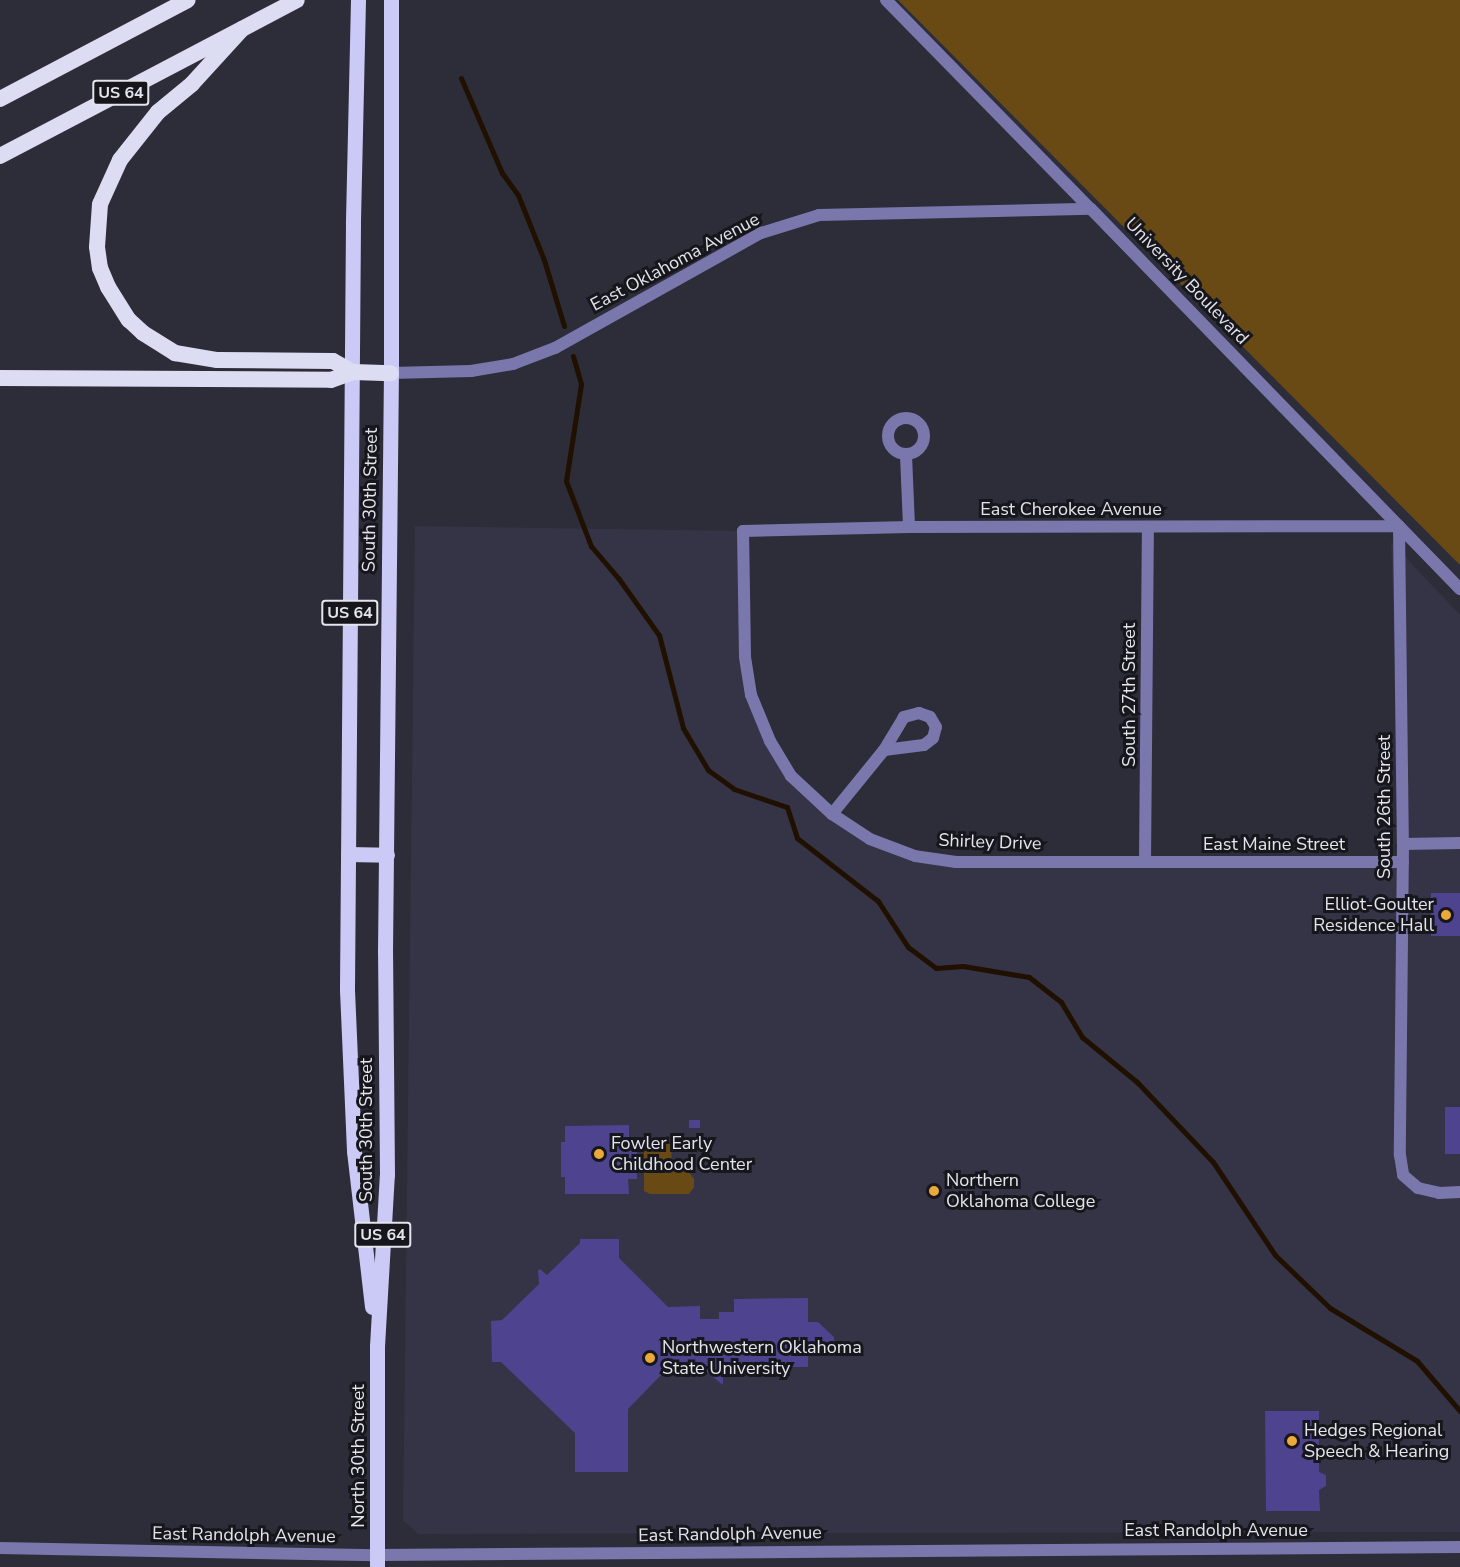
<!DOCTYPE html>
<html>
<head>
<meta charset="utf-8">
<style>
	body { margin:0 }
	#map { position:relative; width:1460px; height:1567px; overflow:hidden; background:#2d2d39; font-family:"Nunito Sans",sans-serif }
	div>[style] { position:absolute }
	[style*='--x'] { left:calc(var(--x)*1px); top:calc(var(--y)*1px); width:calc(var(--w)*1px); rotate:calc(var(--a)*1deg) }
	.built>* { inset:0; background:#343446 }
	.green>* { inset:0; background:#694a15 }
	.stream>* { height:5px; margin:-2.5px; padding:0 2.5px; transform-origin:2.5px; border-radius:2.5px; background:#201000 }
	.building>* { inset:0; background:#4d438f; transform-origin:0 0 }
	.minor>* { height:12px; margin:-6px; padding:0 6px; transform-origin:6px; border-radius:6px; background:#7a77ad }
	.minor>.ring { margin:-6px; padding:0; box-sizing:content-box; background:none; border:12px solid #7a77ad; border-radius:50% }
	.tertiary>* { height:12px; margin:-6px; padding:0 6px; transform-origin:6px; border-radius:6px; background:#7a77ad }
	.primary>* { height:15px; margin:-7.5px; padding:0 7.5px; transform-origin:7.5px; border-radius:7.5px; background:#cbc9f6 }
	.trunk>* { height:16px; margin:-8px; padding:0 8px; transform-origin:8px; border-radius:8px; background:#dcdcf2 }
	.dots>* { width:16px; height:16px; translate:-50% -50%; box-sizing:border-box; border:3px solid #16161c; border-radius:50% }
	span { translate:-50% -50%; white-space:nowrap; text-align:center; line-height:1.15; -webkit-text-stroke:6px #16161c; paint-order:stroke }
	.shield-label span { padding:2px 4px; background:#16161c; border:2px solid; border-radius:4px; -webkit-text-stroke-width:0 }
	.shield-label { font-size:16px; color:#e4e4ec; font-weight:700 }
	.street-label { font-size:18px; color:#e4e4ec }
	.poi-label { font-size:18px; color:#e4e4ec }
	.right { translate:-100% -50%; text-align:right }
	.left { translate:0 -50%; text-align:left }
</style>
</head>
<body>
<div id="map">
	<div class="built">
		<i style="clip-path:polygon(415px 526px,743px 531px,751px 695px,791px 776px,832px 814px,915px 856px,1402px 862px,1391px 542px,1460px 615px,1460px 1532px,418px 1534px,403px 1520px)"></i>
	</div>
	<div class="green">
		<i style="clip-path:polygon(898px 0,1460px 0,1460px 565px)"></i>
		<i style="clip-path:polygon(644px 1139px,672px 1139px,671px 1170px,689px 1172px,694px 1179px,694px 1187px,689px 1194px,650px 1194px,644px 1191px)"></i>
	</div>
	<div class="stream">
		<i style="--x:461;--y:78;--w:103;--a:66.7"></i>
		<i style="--x:502;--y:173;--w:27;--a:54"></i>
		<i style="--x:518;--y:195;--w:70;--a:68.2"></i>
		<i style="--x:544;--y:260;--w:69;--a:73.1"></i>
		<i style="--x:573;--y:356;--w:29;--a:74"></i>
		<i style="--x:581;--y:384;--w:98;--a:98.8"></i>
		<i style="--x:566;--y:481;--w:70;--a:69"></i>
		<i style="--x:591;--y:546;--w:43;--a:49.7"></i>
		<i style="--x:619;--y:579;--w:69;--a:54.5"></i>
		<i style="--x:659;--y:635;--w:96;--a:75.5"></i>
		<i style="--x:683;--y:728;--w:49;--a:59.2"></i>
		<i style="--x:708;--y:770;--w:32;--a:36"></i>
		<i style="--x:734;--y:789;--w:56;--a:18.8"></i>
		<i style="--x:787;--y:807;--w:33;--a:72"></i>
		<i style="--x:797;--y:838;--w:103;--a:37.9"></i>
		<i style="--x:878;--y:901;--w:55;--a:56.9"></i>
		<i style="--x:908;--y:947;--w:35;--a:37"></i>
		<i style="--x:936;--y:968;--w:27;--a:-4"></i>
		<i style="--x:963;--y:966;--w:67;--a:9.5"></i>
		<i style="--x:1029;--y:977;--w:41;--a:38"></i>
		<i style="--x:1061;--y:1002;--w:41;--a:59"></i>
		<i style="--x:1082;--y:1037;--w:71;--a:39.3"></i>
		<i style="--x:1137;--y:1082;--w:110;--a:46.5"></i>
		<i style="--x:1213;--y:1162;--w:112;--a:56.3"></i>
		<i style="--x:1275;--y:1255;--w:76;--a:43.9"></i>
		<i style="--x:1330;--y:1308;--w:102;--a:31.3"></i>
		<i style="--x:1417;--y:1361;--w:66;--a:49.3"></i>
	</div>
	<div class="building">
		<i style="left:1431px;top:893px;width:29px;height:43px"></i>
		<i style="left:1460px;top:1107px;width:47px;height:15px;rotate:90deg"></i>
		<i style="left:689px;top:1120px;width:11px;height:8px"></i>
		<i style="clip-path:polygon(629px 1125px,629px 1143px,637px 1143px,637px 1179px,628px 1179px,629px 1194px,565px 1194px,565px 1177px,561px 1177px,561px 1142px,565px 1142px,565px 1126px)"></i>
		<i style="clip-path:polygon(580px 1239px,619px 1239px,619px 1258px,668px 1307px,700px 1306px,700px 1319px,719px 1319px,719px 1312px,734px 1312px,734px 1299px,808px 1298px,808px 1322px,818px 1322px,834px 1337px,834px 1342px,818px 1342px,818px 1354px,808px 1354px,808px 1367px,723px 1367px,723px 1385px,707px 1372px,664px 1372px,628px 1409px,628px 1472px,575px 1472px,575px 1433px,501px 1362px,492px 1362px,491px 1321px,502px 1320px,539px 1284px,538px 1271px,540px 1269px,547px 1275px,580px 1243px)"></i>
		<i style="clip-path:polygon(1265px 1411px,1319px 1411px,1319px 1472px,1326px 1475px,1326px 1486px,1319px 1490px,1320px 1511px,1266px 1511px)"></i>
	</div>
	<div class="minor">
		<i style="--x:886;--y:0;--w:293;--a:45.6"></i>
		<i class="ring" style="left:888px;top:418px;width:24px;height:24px"></i>
		<i style="--x:906;--y:455;--w:72;--a:87.6"></i>
		<i style="--x:832;--y:814;--w:82;--a:-50.9"></i>
		<i style="--x:884;--y:750;--w:40;--a:-7.1"></i>
		<i style="--x:924;--y:745;--w:11;--a:-38"></i>
		<i style="--x:933;--y:738;--w:11;--a:-75"></i>
		<i style="--x:936;--y:727;--w:12;--a:-121"></i>
		<i style="--x:930;--y:717;--w:12;--a:-160"></i>
		<i style="--x:919;--y:713;--w:16;--a:165"></i>
		<i style="--x:904;--y:717;--w:39;--a:121"></i>
		<i style="--x:1403;--y:844;--w:57;--a:-1"></i>
		<i style="--x:1145;--y:862;--w:334;--a:-89.5"></i>
		<i style="--x:1403;--y:862;--w:447;--a:180"></i>
		<i style="--x:956;--y:862;--w:41;--a:-171.7"></i>
		<i style="--x:915;--y:856;--w:48;--a:-159.3"></i>
		<i style="--x:870;--y:839;--w:45;--a:-146.7"></i>
		<i style="--x:832;--y:814;--w:56;--a:-137.2"></i>
		<i style="--x:791;--y:776;--w:41;--a:-121"></i>
		<i style="--x:770;--y:741;--w:50;--a:-112.4"></i>
		<i style="--x:751;--y:695;--w:39;--a:-99"></i>
		<i style="--x:745;--y:656;--w:125;--a:-90.9"></i>
		<i style="--x:743;--y:531;--w:166;--a:-1.4"></i>
		<i style="--x:909;--y:527;--w:490;--a:-0.1"></i>
		<i style="--x:1399;--y:526;--w:318;--a:89.3"></i>
		<i style="--x:1403;--y:844;--w:311;--a:90.6"></i>
		<i style="--x:1400;--y:1155;--w:20;--a:81"></i>
		<i style="--x:1403;--y:1175;--w:20;--a:41"></i>
		<i style="--x:1418;--y:1188;--w:22;--a:13"></i>
		<i style="--x:1439;--y:1193;--w:21;--a:-3"></i>
		<i style="--x:0;--y:1548;--w:377;--a:1.1"></i>
		<i style="--x:377;--y:1555;--w:1083;--a:-0.42"></i>
	</div>
	<div class="tertiary">
		<i style="--x:391;--y:373;--w:80;--a:-1.4"></i>
		<i style="--x:471;--y:371;--w:43;--a:-9.5"></i>
		<i style="--x:513;--y:364;--w:45;--a:-20.9"></i>
		<i style="--x:555;--y:348;--w:236;--a:-29.2"></i>
		<i style="--x:761;--y:233;--w:61;--a:-17.2"></i>
		<i style="--x:819;--y:215;--w:272;--a:-1.3"></i>
		<i style="--x:1091;--y:209;--w:530;--a:45.84"></i>
	</div>
	<div class="primary">
		<i style="--x:358;--y:0;--w:224;--a:91.3"></i>
		<i style="--x:353;--y:224;--w:766;--a:90.45"></i>
		<i style="--x:347;--y:990;--w:161;--a:87.5"></i>
		<i style="--x:354;--y:1151;--w:157;--a:83.4"></i>
		<i style="--x:348;--y:854;--w:39;--a:1"></i>
		<i style="--x:377;--y:1567;--w:221;--a:-90"></i>
		<i style="--x:377;--y:1346;--w:171;--a:-86.7"></i>
		<i style="--x:387;--y:1175;--w:223;--a:-90.5"></i>
		<i style="--x:385;--y:952;--w:579;--a:-89.41"></i>
		<i style="--x:391;--y:373;--w:373;--a:-90"></i>
	</div>
	<div class="trunk">
		<i style="--x:242;--y:29;--w:74;--a:132.3"></i>
		<i style="--x:192;--y:84;--w:44;--a:140.5"></i>
		<i style="--x:158;--y:112;--w:61;--a:128.4"></i>
		<i style="--x:120;--y:160;--w:48;--a:114.4"></i>
		<i style="--x:100;--y:204;--w:43;--a:94"></i>
		<i style="--x:97;--y:247;--w:21;--a:82"></i>
		<i style="--x:100;--y:268;--w:21;--a:67"></i>
		<i style="--x:108;--y:287;--w:39;--a:58"></i>
		<i style="--x:129;--y:320;--w:19;--a:43"></i>
		<i style="--x:143;--y:333;--w:38;--a:32"></i>
		<i style="--x:175;--y:353;--w:43;--a:9.5"></i>
		<i style="--x:217;--y:360;--w:116;--a:0.5"></i>
		<i style="--x:333;--y:361;--w:23;--a:29"></i>
		<i style="--x:0;--y:99;--w:212;--a:-27.8"></i>
		<i style="--x:0;--y:156;--w:335;--a:-27.7"></i>
		<i style="--x:0;--y:378;--w:331;--a:0.3"></i>
		<i style="--x:331;--y:380;--w:23;--a:-20"></i>
		<i style="--x:353;--y:372;--w:38;--a:2"></i>
	</div>
	<div class="dots">
		<i style="left:1446px;top:915px;background:#eba939"></i>
		<i style="left:599px;top:1154px;background:#eba939"></i>
		<i style="left:934px;top:1191px;background:#eba939"></i>
		<i style="left:650px;top:1358px;background:#eba939"></i>
		<i style="left:1292px;top:1441px;background:#eba939"></i>
	</div>
	<div class="shield-label">
		<span style="left:121px;top:93px">US 64</span>
		<span style="left:350px;top:613px">US 64</span>
		<span style="left:383px;top:1235px">US 64</span>
	</div>
	<div class="street-label">
		<span style="left:675px;top:262px;rotate:-28deg">East Oklahoma Avenue</span>
		<span style="left:1187px;top:281px;rotate:46deg">University Boulevard</span>
		<span style="left:370px;top:500px;rotate:-89deg">South 30th Street</span>
		<span style="left:1071px;top:509px">East Cherokee Avenue</span>
		<span style="left:1129px;top:695px;rotate:-90deg">South 27th Street</span>
		<span style="left:1384px;top:807px;rotate:-90deg">South 26th Street</span>
		<span style="left:990px;top:842px;rotate:2deg">Shirley Drive</span>
		<span style="left:1274px;top:844px">East Maine Street</span>
		<span style="left:366px;top:1130px;rotate:-90deg">South 30th Street</span>
		<span style="left:358px;top:1456px;rotate:-90deg">North 30th Street</span>
		<span style="left:1216px;top:1530px">East Randolph Avenue</span>
		<span style="left:730px;top:1534px;rotate:-1deg">East Randolph Avenue</span>
		<span style="left:244px;top:1535px;rotate:1deg">East Randolph Avenue</span>
	</div>
	<div class="poi-label">
		<span class="right" style="left:1434px;top:915px">Elliot-Goulter<br>Residence Hall</span>
		<span class="left" style="left:611px;top:1154px">Fowler Early<br>Childhood Center</span>
		<span class="left" style="left:946px;top:1191px">Northern<br>Oklahoma College</span>
		<span class="left" style="left:662px;top:1358px">Northwestern Oklahoma<br>State University</span>
		<span class="left" style="left:1304px;top:1441px">Hedges Regional<br>Speech &amp; Hearing</span>
	</div>
</div>
</body>
</html>
